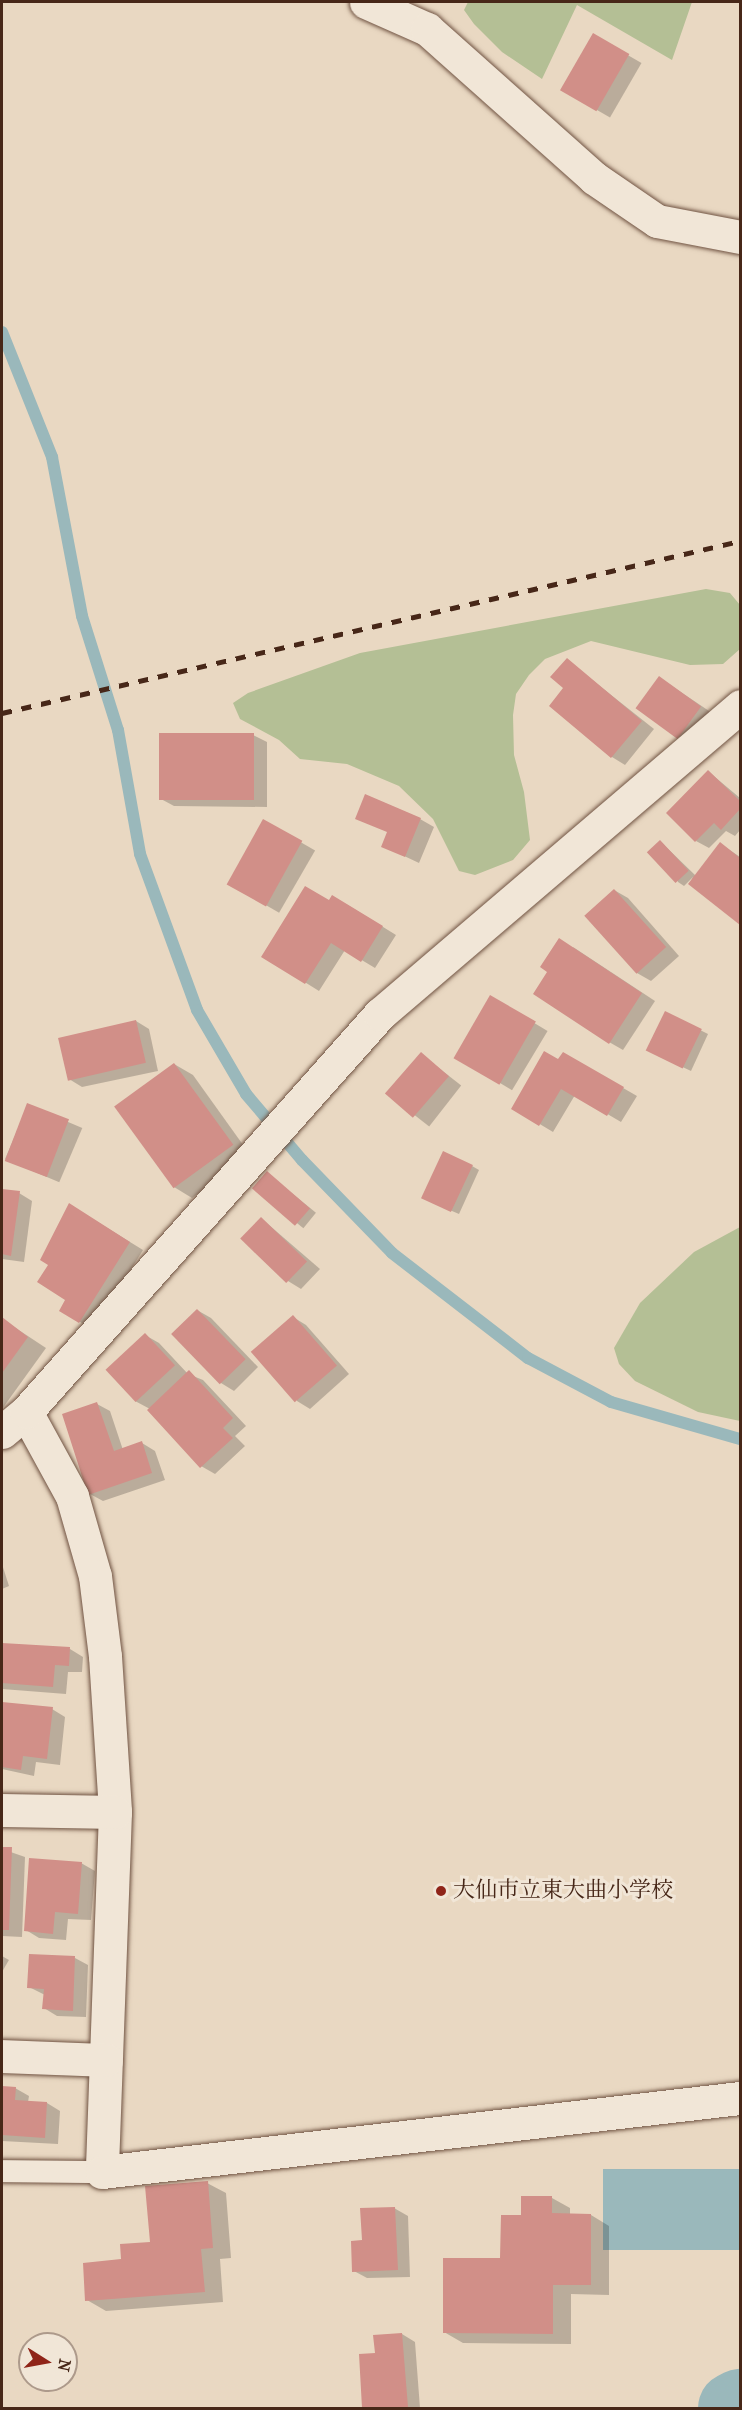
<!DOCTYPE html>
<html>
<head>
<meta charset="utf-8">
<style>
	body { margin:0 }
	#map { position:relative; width:742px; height:2410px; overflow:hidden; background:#e9d8c2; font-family:"IM FELL French Canon","Noto Serif JP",serif }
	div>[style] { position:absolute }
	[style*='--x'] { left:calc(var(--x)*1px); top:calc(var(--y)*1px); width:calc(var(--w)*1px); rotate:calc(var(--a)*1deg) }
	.green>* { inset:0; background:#b4bf95 }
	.water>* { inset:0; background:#9ab8bb; transform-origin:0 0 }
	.shadow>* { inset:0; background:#0003; transform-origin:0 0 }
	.stream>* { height:12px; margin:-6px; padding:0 6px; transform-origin:6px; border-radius:6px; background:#9ab8bb }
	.river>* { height:72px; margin:-36px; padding:0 36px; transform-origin:36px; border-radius:36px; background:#9ab8bb }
	.building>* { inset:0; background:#d18f88; transform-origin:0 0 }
	.roads { filter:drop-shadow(0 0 2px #705342) drop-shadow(0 0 2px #705342) }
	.service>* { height:22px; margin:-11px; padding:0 11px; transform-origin:11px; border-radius:11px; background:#f1e6d7 }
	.minor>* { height:33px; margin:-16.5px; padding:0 16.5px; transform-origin:16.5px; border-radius:16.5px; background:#f1e6d7 }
	.rail>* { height:4.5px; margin-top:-2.25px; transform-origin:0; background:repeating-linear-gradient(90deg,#472718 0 10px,transparent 0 20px) }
	.dots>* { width:16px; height:16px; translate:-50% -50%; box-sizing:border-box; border:3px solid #f1e6d7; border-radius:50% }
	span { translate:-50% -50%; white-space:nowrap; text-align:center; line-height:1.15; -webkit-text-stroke:6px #f1e6d7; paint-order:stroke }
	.poi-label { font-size:22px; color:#472718 }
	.left { translate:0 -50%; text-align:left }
	.frame { position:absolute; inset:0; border:3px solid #472718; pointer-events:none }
	.north { position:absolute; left:18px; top:2332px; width:60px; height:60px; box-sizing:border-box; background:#f1e6d7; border:2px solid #ad9a8b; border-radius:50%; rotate:101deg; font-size:16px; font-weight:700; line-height:24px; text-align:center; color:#472718 }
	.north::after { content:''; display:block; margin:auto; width:21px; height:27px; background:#8f2418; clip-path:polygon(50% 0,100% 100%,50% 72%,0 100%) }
</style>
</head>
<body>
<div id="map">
	<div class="green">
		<i style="clip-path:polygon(468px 2px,692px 2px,672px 60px,577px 5px,542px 79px,502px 52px,474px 24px,464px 10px)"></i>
		<i style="clip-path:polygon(706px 589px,730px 593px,740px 605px,740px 649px,723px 664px,690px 665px,591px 641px,545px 659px,529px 675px,516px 694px,513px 715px,514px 755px,524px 792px,530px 840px,513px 860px,475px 875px,459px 871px,433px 819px,399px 786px,347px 764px,300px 759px,279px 740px,240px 719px,233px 703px,248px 693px,360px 653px)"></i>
		<i style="clip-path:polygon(740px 1227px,740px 1421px,698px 1412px,635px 1381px,619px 1364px,614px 1348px,640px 1303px,694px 1252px)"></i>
	</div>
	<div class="water">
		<i style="left:740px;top:2169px;width:81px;height:137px;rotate:90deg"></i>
	</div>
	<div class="shadow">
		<i style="left:593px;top:35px;width:56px;height:63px;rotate:30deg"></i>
		<i style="clip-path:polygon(567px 660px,654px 729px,625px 765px,612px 757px)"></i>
		<i style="left:660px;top:678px;width:65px;height:38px;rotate:34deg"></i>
		<i style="clip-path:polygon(253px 735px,267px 742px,267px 807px,174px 806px,161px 799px)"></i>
		<i style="clip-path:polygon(709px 772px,740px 798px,740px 830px,735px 836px,726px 831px,709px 848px,696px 841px)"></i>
		<i style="clip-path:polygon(357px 818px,420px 819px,434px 827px,419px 863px,383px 846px,394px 834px)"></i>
		<i style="left:264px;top:821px;width:59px;height:72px;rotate:30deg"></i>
		<i style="clip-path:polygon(661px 842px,696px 876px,721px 844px,740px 857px,740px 923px,690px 884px,693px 877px,684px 886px,678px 882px)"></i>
		<i style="clip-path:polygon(614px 890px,628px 898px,679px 956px,651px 981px,637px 973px,586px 916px)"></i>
		<i style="clip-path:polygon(330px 902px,346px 904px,396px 935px,375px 968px,345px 950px,319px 991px,263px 956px)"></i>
		<i style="clip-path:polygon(573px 947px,655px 1001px,623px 1050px,609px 1042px)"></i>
		<i style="left:491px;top:997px;width:66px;height:69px;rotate:31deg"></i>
		<i style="clip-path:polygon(666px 1013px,708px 1034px,691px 1071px,655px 1054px)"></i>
		<i style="clip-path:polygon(136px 1021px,149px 1029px,158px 1071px,82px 1087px,69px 1079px)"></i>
		<i style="left:421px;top:1054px;width:51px;height:52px;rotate:38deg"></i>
		<i style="clip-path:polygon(564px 1054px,637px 1096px,621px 1122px,575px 1095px,553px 1132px,513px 1108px)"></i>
		<i style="clip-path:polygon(174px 1064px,193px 1075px,251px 1156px,192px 1198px,174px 1187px)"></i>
		<i style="left:28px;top:1105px;width:59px;height:59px;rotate:23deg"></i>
		<i style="clip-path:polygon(472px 1166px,479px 1170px,459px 1214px,431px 1202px)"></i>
		<i style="left:267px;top:1173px;width:63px;height:20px;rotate:39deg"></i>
		<i style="clip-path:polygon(2px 1191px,19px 1193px,32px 1201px,24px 1262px,2px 1259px)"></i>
		<i style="clip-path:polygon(83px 1213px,143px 1250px,93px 1330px,61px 1310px,68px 1300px)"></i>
		<i style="clip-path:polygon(262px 1219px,320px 1269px,301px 1289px,288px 1281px)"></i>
		<i style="clip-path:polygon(197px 1310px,211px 1318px,258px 1367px,234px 1391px,221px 1383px)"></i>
		<i style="clip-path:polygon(293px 1317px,306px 1325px,349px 1374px,310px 1409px,297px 1401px)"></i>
		<i style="clip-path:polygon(2px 1319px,46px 1348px,2px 1409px)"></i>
		<i style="clip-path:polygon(145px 1335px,159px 1343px,188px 1374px,203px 1380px,246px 1426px,235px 1436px,245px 1446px,215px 1474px,201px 1466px,150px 1409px,135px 1401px)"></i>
		<i style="clip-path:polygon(97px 1404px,110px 1411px,123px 1450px,142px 1443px,155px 1451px,165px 1480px,103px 1501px,90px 1494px)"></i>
		<i style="clip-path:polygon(2px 1564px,9px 1586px,2px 1589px)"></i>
		<i style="clip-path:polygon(2px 1644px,70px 1649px,83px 1657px,82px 1672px,68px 1672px,66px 1694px,2px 1689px)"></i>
		<i style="clip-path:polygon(2px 1703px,52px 1709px,65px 1717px,60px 1765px,36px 1762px,34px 1776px,2px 1769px)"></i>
		<i style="clip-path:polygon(2px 1849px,25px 1857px,22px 1937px,2px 1936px)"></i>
		<i style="clip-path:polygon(81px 1863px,95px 1871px,91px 1920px,68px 1919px,66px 1940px,39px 1938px,26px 1930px)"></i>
		<i style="left:2px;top:1956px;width:8px;height:57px;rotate:30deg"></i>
		<i style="clip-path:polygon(75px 1958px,88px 1965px,86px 2017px,57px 2016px,44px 2008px,45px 1995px,29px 1987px)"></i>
		<i style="clip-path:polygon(2px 2088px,15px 2088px,29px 2096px,28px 2102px,47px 2103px,60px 2111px,58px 2144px,2px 2141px)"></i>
		<i style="clip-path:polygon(207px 2183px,226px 2193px,231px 2258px,220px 2259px,223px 2302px,106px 2311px,87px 2300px,122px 2261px,151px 2243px)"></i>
		<i style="clip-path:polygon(552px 2198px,570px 2208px,570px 2215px,591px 2215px,609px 2226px,609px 2295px,571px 2294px,571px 2344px,463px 2343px,444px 2332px,502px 2259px,522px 2216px)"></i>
		<i style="clip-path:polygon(394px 2208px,408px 2216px,410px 2277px,367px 2278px,354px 2271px,363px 2241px)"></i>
		<i style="clip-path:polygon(402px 2334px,415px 2342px,420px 2408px,363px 2408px,360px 2356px,376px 2355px)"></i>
	</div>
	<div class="stream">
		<i style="--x:2;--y:332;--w:135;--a:68.2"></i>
		<i style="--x:52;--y:457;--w:162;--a:79.3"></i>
		<i style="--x:82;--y:616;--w:120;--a:72.5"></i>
		<i style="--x:118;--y:730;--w:126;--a:79.9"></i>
		<i style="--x:140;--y:854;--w:166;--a:69.9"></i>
		<i style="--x:197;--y:1010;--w:97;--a:59.7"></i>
		<i style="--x:246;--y:1094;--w:87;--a:49.7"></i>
		<i style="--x:302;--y:1160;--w:129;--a:45.9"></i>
		<i style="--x:392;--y:1253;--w:172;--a:37.7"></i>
		<i style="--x:528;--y:1358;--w:94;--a:27.9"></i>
		<i style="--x:611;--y:1402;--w:134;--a:16"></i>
	</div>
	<div class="river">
		<i style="--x:734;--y:2408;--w:7;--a:-27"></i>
	</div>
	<div class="building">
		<i style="left:593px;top:33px;width:42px;height:66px;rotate:30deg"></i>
		<i style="clip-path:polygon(567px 658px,642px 721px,611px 758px,549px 706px,563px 688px,550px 677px)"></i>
		<i style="left:659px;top:676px;width:52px;height:40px;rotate:36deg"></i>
		<i style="left:159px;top:733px;width:95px;height:67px"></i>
		<i style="clip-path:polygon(708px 770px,740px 801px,740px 809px,721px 830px,714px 823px,695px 842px,666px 813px)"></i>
		<i style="clip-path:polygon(365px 794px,421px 818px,405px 857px,381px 847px,387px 832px,355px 819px)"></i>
		<i style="left:263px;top:819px;width:45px;height:75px;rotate:29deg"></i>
		<i style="left:660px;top:840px;width:42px;height:18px;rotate:47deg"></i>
		<i style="clip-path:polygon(720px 842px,740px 858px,740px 925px,688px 884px)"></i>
		<i style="clip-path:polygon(305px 886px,329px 900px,332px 895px,383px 926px,361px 962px,331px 943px,305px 984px,261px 957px)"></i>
		<i style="left:614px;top:889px;width:78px;height:40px;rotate:48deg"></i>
		<i style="clip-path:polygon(559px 938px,642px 993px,609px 1044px,533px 994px,547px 972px,540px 967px)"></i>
		<i style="left:490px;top:995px;width:53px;height:73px;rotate:30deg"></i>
		<i style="left:665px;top:1011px;width:41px;height:44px;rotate:26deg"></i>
		<i style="left:136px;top:1020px;width:44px;height:80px;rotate:77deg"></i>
		<i style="clip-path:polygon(544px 1051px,558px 1059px,563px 1052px,624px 1087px,607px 1116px,561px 1089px,539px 1126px,511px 1109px)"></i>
		<i style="left:421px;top:1052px;width:37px;height:55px;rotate:41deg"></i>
		<i style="left:174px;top:1063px;width:101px;height:74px;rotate:54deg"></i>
		<i style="left:27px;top:1103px;width:45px;height:62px;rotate:21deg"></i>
		<i style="left:443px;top:1151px;width:33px;height:52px;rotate:25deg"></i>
		<i style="left:267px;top:1171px;width:57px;height:23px;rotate:41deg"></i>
		<i style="clip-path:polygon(2px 1189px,20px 1191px,11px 1256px,2px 1254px)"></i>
		<i style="clip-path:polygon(69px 1203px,130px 1242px,79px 1323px,59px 1311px,65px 1300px,37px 1282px,48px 1265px,40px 1260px)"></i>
		<i style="left:261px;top:1217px;width:64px;height:30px;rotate:44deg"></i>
		<i style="left:197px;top:1309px;width:70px;height:36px;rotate:46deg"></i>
		<i style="left:293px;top:1315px;width:67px;height:56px;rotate:49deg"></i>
		<i style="clip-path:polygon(2px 1317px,28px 1337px,2px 1373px)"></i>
		<i style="left:145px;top:1333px;width:44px;height:54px;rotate:47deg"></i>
		<i style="clip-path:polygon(189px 1370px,233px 1418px,223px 1428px,233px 1438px,200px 1468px,147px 1410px)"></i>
		<i style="clip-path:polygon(97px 1402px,114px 1451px,142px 1441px,152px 1473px,88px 1495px,62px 1414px)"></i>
		<i style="clip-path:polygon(2px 1643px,70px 1647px,69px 1666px,55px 1665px,53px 1687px,2px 1683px)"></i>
		<i style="clip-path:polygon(2px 1702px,53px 1707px,47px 1759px,23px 1756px,21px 1770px,2px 1767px)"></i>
		<i style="clip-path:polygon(2px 1847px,12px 1847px,9px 1930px,2px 1930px)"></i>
		<i style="clip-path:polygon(29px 1858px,82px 1862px,78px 1914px,55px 1912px,53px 1934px,24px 1931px)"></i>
		<i style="clip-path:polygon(29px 1954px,75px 1956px,73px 2011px,42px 2009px,44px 1989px,27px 1988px)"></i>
		<i style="clip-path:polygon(2px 2086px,16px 2087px,15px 2100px,47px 2102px,45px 2138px,2px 2135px)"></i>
		<i style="clip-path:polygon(208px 2181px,213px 2248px,201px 2249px,205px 2292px,85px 2301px,83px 2263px,121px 2259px,120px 2244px,150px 2242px,145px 2186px)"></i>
		<i style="clip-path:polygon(521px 2196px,552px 2196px,552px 2213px,591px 2214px,591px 2285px,553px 2285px,553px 2334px,443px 2333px,443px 2258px,500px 2258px,501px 2215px,521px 2215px)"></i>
		<i style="clip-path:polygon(395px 2207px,398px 2270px,352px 2272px,351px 2241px,362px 2240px,360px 2208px)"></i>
		<i style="clip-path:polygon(402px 2333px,408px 2407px,362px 2408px,359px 2354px,375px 2353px,373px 2335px)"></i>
	</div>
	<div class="roads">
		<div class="service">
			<i style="--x:2;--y:2171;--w:100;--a:0.6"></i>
		</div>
		<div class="minor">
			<i style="--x:366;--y:2;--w:67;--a:23.9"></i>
			<i style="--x:427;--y:29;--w:224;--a:41.7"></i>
			<i style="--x:594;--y:178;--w:76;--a:34.3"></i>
			<i style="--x:657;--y:221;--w:85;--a:10.9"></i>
			<i style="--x:26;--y:1412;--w:96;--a:61.3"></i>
			<i style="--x:72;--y:1496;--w:83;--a:74"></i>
			<i style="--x:95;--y:1576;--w:81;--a:82.9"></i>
			<i style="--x:105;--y:1656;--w:156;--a:86.3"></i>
			<i style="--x:115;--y:1812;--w:360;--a:92.1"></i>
			<i style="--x:102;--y:2172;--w:642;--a:-6.62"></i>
			<i style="--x:2;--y:1432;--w:31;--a:-40"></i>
			<i style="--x:26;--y:1412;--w:533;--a:-48.35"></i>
			<i style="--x:380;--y:1014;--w:474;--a:-40.5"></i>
			<i style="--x:2;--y:1810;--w:113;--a:1"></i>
			<i style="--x:2;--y:2056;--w:104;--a:2.2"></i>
		</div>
	</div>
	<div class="rail">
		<i style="--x:2;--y:713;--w:758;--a:-13.12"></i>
	</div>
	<div class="dots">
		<i style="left:441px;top:1891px;background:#8f2418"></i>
	</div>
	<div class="poi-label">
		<span class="left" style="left:453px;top:1891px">大仙市立東大曲小学校</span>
	</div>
	<div class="frame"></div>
	<div class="north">N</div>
</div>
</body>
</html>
